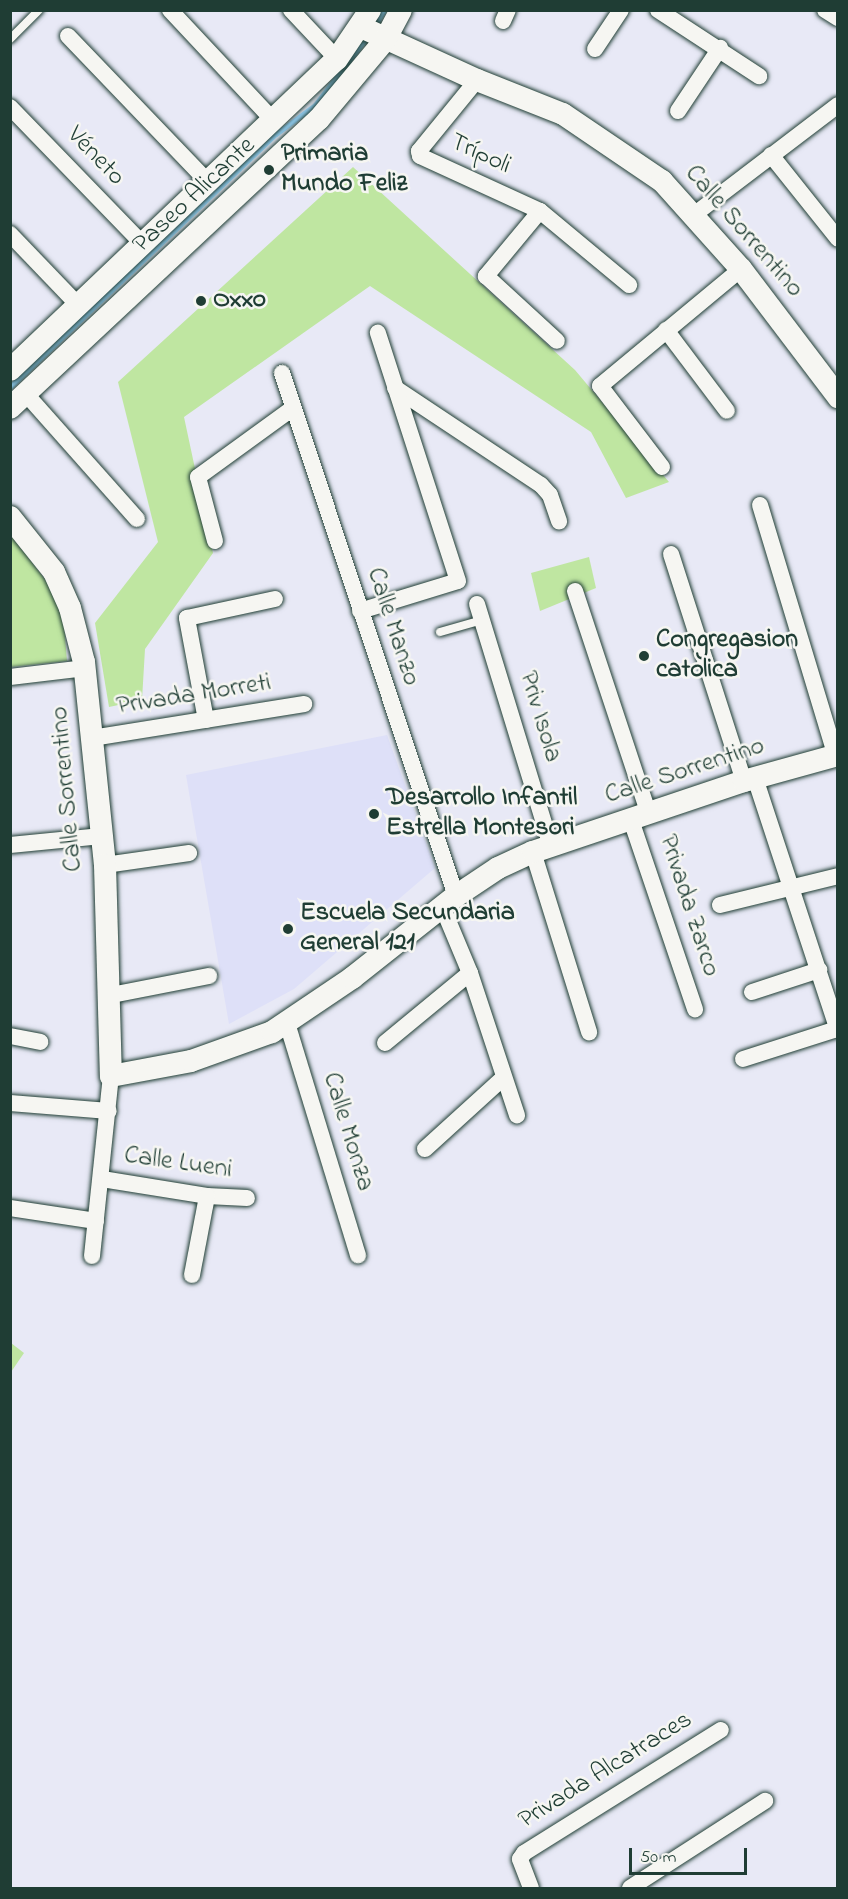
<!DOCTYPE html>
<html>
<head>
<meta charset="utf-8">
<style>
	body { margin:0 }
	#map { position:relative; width:848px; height:1899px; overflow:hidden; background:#e8e9f6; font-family:"Indie Flower",sans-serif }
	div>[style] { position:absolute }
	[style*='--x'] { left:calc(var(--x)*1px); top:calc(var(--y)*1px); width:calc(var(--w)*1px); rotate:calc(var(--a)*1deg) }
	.built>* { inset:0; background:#dee0f8 }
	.green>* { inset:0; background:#bfe6a1 }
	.stream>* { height:4.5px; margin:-2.25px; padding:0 2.25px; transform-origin:2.25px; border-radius:2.25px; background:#9cd7fd }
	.roads { filter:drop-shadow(0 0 2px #1f3d34) drop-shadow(0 0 2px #1f3d34) }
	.lane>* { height:8px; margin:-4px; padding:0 4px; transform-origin:4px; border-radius:4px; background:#f6f6f2 }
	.street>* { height:16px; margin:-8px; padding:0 8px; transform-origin:8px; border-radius:8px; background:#f6f6f2 }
	.secondary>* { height:22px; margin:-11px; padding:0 11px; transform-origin:11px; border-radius:11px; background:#f6f6f2 }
	.dots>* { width:16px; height:16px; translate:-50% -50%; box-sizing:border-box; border:3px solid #f6f6f2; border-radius:50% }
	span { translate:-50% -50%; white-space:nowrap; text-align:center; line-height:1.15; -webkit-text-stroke:5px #f6f6f2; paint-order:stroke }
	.poi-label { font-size:26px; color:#1f3d34; font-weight:700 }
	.left { translate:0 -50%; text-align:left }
	.street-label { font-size:26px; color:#1f3d34 }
	.frame { position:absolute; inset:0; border:12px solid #1f3d34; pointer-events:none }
	.scale { position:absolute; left:629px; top:1848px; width:118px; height:27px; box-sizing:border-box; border:3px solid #1f3d34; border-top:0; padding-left:8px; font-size:18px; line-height:21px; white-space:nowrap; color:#1f3d34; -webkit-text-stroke:4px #f6f6f2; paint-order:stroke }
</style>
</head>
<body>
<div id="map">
	<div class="built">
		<i style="clip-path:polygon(387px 735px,435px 868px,294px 989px,229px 1024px,186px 775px)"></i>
	</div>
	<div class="green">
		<i style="clip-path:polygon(353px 167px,575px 370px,669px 482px,626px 498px,591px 432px,370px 286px,184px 417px,213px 553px,145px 649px,142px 700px,109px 707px,95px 623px,158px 542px,118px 382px)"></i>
		<i style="clip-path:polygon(10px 534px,50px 586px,63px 612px,67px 661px,11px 667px)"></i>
		<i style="clip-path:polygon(589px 557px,596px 588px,540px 611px,531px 573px)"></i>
		<i style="clip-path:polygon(11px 1343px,24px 1353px,11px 1372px)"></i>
	</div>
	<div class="stream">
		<i style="--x:374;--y:26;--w:19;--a:-58"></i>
		<i style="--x:10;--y:387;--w:367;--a:-43.6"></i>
		<i style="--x:276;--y:134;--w:49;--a:-36.6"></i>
		<i style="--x:315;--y:105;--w:84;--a:-52.7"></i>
	</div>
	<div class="roads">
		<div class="lane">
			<i style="--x:10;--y:39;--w:41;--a:-45"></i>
			<i style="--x:440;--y:632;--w:44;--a:-15.9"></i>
		</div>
		<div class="street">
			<i style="--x:170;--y:10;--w:152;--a:46.9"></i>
			<i style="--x:291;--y:10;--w:67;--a:46.8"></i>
			<i style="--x:658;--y:10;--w:121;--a:33.2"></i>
			<i style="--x:825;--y:10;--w:15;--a:32"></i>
			<i style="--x:503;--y:21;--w:12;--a:-66"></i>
			<i style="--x:68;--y:36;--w:204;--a:46.2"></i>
			<i style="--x:595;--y:49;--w:47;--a:-56.3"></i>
			<i style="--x:477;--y:80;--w:92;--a:129.2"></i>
			<i style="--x:419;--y:151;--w:5;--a:79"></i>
			<i style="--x:420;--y:156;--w:132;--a:24.6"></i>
			<i style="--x:540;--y:211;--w:116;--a:39.7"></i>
			<i style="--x:10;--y:107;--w:190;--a:45.9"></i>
			<i style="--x:678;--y:111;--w:76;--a:-56.3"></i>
			<i style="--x:771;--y:155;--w:107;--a:51.4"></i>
			<i style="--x:540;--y:211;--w:85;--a:129.7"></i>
			<i style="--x:486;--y:276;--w:96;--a:42.5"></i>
			<i style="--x:695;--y:214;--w:180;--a:-37.3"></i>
			<i style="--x:10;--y:234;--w:98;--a:46.2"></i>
			<i style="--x:666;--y:330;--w:101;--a:53"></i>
			<i style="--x:282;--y:373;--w:551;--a:71.6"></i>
			<i style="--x:395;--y:388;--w:175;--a:33.6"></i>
			<i style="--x:541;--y:485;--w:13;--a:48"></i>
			<i style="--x:550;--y:495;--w:28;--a:71"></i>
			<i style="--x:26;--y:394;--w:167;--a:48.4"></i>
			<i style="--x:662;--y:467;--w:102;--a:-127.4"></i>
			<i style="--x:600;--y:386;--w:183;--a:-39.7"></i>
			<i style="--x:760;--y:505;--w:262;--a:73.2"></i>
			<i style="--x:215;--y:541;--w:66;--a:-104.9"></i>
			<i style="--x:198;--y:477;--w:117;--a:-36"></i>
			<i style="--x:671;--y:554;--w:238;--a:72.2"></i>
			<i style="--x:575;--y:591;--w:236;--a:71.7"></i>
			<i style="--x:477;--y:604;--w:253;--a:73"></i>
			<i style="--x:360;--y:611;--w:102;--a:-17"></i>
			<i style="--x:458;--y:581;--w:261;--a:-107.9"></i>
			<i style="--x:10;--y:677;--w:76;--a:-6.8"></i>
			<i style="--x:206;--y:720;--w:104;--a:-100.6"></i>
			<i style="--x:187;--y:618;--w:90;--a:-12.2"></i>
			<i style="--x:92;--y:738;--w:215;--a:-9.1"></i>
			<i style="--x:755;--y:778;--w:265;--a:71.8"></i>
			<i style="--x:631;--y:820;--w:200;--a:71.3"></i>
			<i style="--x:10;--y:845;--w:92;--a:-5.6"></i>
			<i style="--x:533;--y:852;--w:189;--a:72.7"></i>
			<i style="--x:105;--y:865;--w:85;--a:-8.1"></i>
			<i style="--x:720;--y:905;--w:122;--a:-13.8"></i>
			<i style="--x:442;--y:906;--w:73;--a:67.3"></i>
			<i style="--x:470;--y:973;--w:150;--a:71.7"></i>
			<i style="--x:752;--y:992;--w:71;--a:-18.2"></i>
			<i style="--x:111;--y:995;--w:100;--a:-11"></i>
			<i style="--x:287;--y:1023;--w:243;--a:73"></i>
			<i style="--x:10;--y:1036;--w:31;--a:11"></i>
			<i style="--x:385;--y:1043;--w:110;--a:-39.5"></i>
			<i style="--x:743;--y:1059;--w:99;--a:-17.7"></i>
			<i style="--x:10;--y:1103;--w:99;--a:4.6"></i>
			<i style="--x:425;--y:1149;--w:105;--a:-42.3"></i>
			<i style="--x:102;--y:1179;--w:106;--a:9.2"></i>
			<i style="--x:207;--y:1196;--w:40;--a:2.9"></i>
			<i style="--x:10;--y:1208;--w:87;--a:8.6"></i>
			<i style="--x:92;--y:1256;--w:181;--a:-84"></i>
			<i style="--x:192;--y:1275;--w:80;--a:-79.2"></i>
			<i style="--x:531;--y:1888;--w:31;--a:-111"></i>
			<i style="--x:520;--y:1859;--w:7;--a:-56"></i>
			<i style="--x:524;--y:1853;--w:232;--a:-32"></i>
			<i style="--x:630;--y:1888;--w:161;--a:-32.8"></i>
		</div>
		<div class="secondary">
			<i style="--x:361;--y:27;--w:128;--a:24.6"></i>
			<i style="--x:477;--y:80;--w:92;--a:21.6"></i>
			<i style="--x:563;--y:114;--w:120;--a:34.1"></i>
			<i style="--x:662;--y:181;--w:118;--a:48.1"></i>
			<i style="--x:741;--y:269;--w:161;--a:52.8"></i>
			<i style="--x:10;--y:370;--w:451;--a:-43.6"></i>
			<i style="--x:337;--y:59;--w:59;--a:-56"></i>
			<i style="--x:10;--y:408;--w:423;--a:-43.1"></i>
			<i style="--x:319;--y:119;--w:103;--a:-50.1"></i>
			<i style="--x:385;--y:40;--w:34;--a:-62"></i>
			<i style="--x:10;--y:517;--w:70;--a:51.3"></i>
			<i style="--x:54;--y:572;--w:39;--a:66"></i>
			<i style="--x:70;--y:608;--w:56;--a:75.5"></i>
			<i style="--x:84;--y:662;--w:204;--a:84.1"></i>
			<i style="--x:105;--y:865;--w:211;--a:88.4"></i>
			<i style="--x:111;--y:1076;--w:81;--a:-10.6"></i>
			<i style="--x:191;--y:1061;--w:86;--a:-19.7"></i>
			<i style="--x:272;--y:1032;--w:97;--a:-34"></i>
			<i style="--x:352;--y:978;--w:132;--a:-38.3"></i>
			<i style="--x:456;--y:896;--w:50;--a:-33.7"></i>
			<i style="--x:498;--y:868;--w:38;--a:-25"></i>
			<i style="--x:533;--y:852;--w:223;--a:-18.6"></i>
			<i style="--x:744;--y:781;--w:98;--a:-15.5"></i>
		</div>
	</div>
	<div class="dots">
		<i style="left:269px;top:170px;background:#1f3d34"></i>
		<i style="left:201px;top:301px;background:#1f3d34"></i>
		<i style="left:644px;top:656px;background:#1f3d34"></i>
		<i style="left:374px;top:814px;background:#1f3d34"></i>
		<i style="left:288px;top:929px;background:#1f3d34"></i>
	</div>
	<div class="poi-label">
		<span class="left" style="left:281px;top:170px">Primaria<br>Mundo Feliz</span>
		<span class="left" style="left:213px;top:301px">Oxxo</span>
		<span class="left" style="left:656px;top:656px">Congregasion<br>catolica</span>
		<span class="left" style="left:386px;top:814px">Desarrollo Infantil<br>Estrella Montesori</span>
		<span class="left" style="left:300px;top:929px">Escuela Secundaria<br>General 121</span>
	</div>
	<div class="street-label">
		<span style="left:480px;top:155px;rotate:25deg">Trípoli</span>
		<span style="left:95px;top:157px;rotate:46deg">Véneto</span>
		<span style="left:195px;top:196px;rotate:-43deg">Paseo Alicante</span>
		<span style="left:743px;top:232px;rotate:49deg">Calle Sorrentino</span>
		<span style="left:392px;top:627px;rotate:72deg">Calle Manzo</span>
		<span style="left:194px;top:696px;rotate:-9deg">Privada Morreti</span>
		<span style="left:539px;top:717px;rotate:73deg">Priv Isola</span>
		<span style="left:685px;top:772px;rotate:-18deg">Calle Sorrentino</span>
		<span style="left:68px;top:789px;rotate:-95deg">Calle Sorrentino</span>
		<span style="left:688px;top:906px;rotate:72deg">Privada Zarco</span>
		<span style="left:347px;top:1132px;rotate:73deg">Calle Monza</span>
		<span style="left:178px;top:1164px;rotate:8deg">Calle Lueni</span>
		<span style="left:606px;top:1771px;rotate:-32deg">Privada Alcatraces</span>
	</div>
	<div class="frame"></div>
	<div class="scale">50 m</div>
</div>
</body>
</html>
